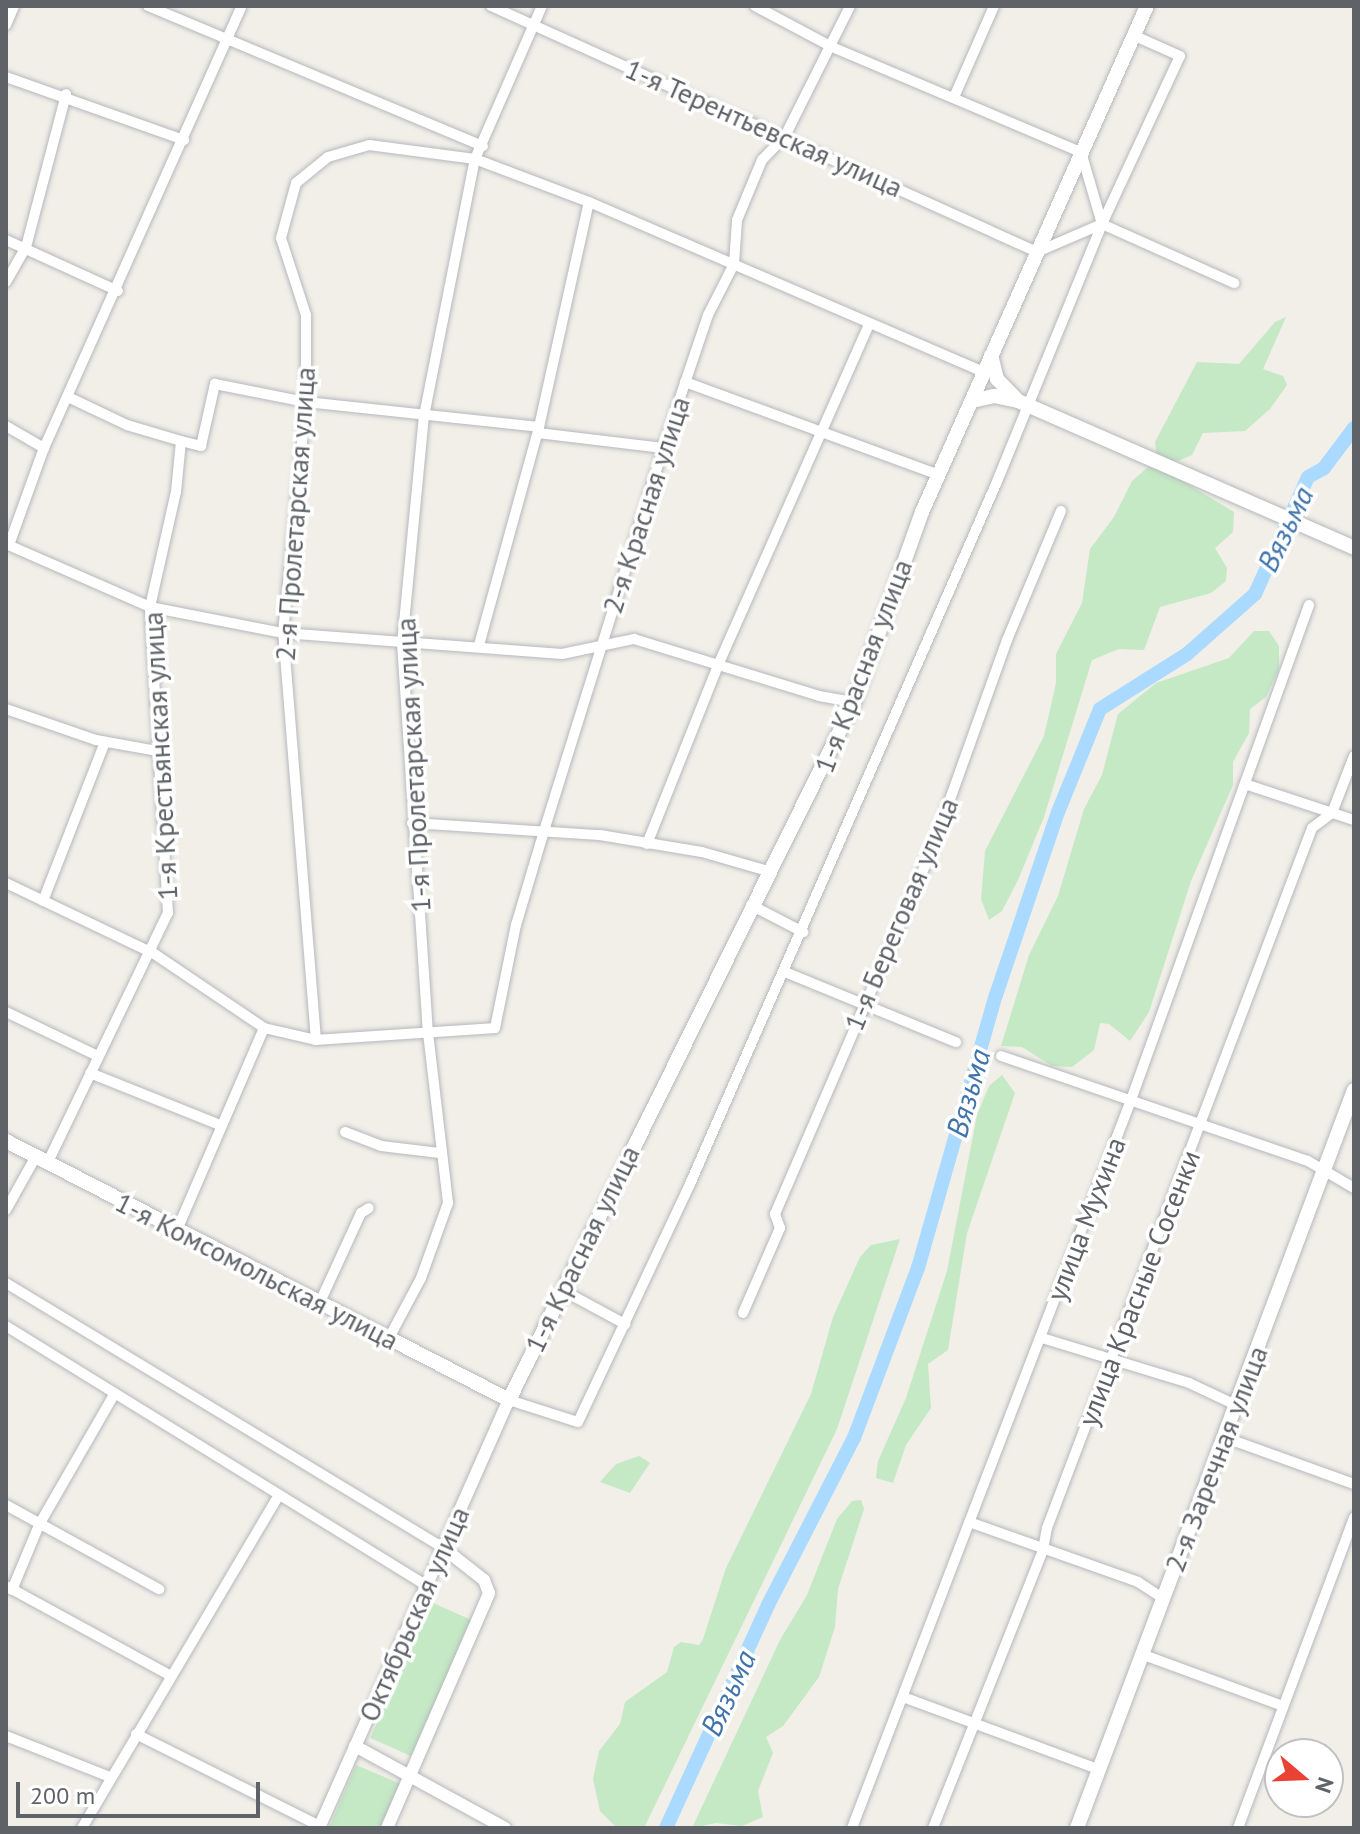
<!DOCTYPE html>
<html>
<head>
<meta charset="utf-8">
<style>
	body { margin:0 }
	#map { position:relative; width:1360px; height:1834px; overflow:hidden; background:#f1efe8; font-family:"PT Sans",sans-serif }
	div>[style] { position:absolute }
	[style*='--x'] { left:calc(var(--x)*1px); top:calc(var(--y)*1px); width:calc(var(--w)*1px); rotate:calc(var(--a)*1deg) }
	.green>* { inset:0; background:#c5e8c5; transform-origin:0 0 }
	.river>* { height:14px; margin:-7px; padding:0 7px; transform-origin:7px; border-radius:7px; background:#aadaff }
	.roads { filter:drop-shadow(0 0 2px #b5b8bc) drop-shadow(0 0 2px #b5b8bc) }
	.minor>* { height:10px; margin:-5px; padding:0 5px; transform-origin:5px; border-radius:5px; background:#fff }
	.tertiary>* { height:12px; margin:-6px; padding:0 6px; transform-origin:6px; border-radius:6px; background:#fff }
	.secondary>* { height:14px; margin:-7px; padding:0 7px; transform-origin:7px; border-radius:7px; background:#fff }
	span { translate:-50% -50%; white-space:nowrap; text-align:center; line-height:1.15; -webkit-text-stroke:7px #fff; paint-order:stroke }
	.street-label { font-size:28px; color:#5f6368 }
	.water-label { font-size:30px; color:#4174aa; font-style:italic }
	.frame { position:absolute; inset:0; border:8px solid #5f6368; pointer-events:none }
	.north { position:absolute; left:1264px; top:1738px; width:80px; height:80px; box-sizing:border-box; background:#fff; border:2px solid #bfc1c3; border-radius:50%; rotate:109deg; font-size:22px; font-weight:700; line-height:32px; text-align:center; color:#5f6368 }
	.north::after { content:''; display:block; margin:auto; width:28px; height:36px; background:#ea4335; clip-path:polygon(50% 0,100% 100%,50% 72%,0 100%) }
	.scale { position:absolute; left:16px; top:1782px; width:244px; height:36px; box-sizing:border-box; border:4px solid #5f6368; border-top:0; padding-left:10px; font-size:24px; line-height:28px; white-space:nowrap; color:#5f6368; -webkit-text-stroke:6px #fff; paint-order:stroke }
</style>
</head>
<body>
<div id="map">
	<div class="green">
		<i style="clip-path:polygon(1286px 317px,1263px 369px,1283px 376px,1287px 385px,1270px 409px,1245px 431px,1203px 433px,1192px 455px,1178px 461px,1157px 458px,1155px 442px,1197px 362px,1239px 364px,1275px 322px)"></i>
		<i style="clip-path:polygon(1148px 467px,1166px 471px,1234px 512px,1233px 532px,1215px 548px,1227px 568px,1226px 581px,1211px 593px,1160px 607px,1144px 650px,1119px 649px,1092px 660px,1044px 817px,1018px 880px,1002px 911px,989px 920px,981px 899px,985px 851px,1044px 736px,1056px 683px,1056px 654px,1082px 603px,1090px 549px,1114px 517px,1132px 481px)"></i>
		<i style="clip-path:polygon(1254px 631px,1269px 631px,1279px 646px,1279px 669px,1266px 697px,1250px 709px,1249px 733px,1233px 762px,1233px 785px,1191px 881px,1149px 1012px,1130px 1041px,1109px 1024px,1100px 1023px,1094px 1050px,1072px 1067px,1052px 1066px,1022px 1047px,1001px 1046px,1029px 955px,1058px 896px,1084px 809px,1102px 775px,1118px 714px,1156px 683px,1229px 658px)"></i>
		<i style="clip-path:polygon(1002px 1075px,1015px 1093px,967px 1233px,948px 1350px,928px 1364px,931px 1408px,906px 1445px,893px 1483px,876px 1478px,878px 1461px,906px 1398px,947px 1271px,977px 1115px,989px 1086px)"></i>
		<i style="clip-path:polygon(900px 1239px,837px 1429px,644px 1828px,617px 1828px,600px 1811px,593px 1779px,599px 1751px,620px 1724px,625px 1702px,667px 1672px,674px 1647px,681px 1642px,699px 1645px,703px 1639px,726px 1568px,811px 1394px,833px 1317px,860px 1257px,871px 1245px)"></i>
		<i style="clip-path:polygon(639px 1456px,650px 1463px,630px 1493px,600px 1482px,616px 1464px)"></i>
		<i style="clip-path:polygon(861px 1500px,864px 1509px,838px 1589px,835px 1627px,819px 1677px,783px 1726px,766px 1737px,773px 1753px,758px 1791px,763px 1817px,742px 1826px,716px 1823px,692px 1828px,780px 1640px,807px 1595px,837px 1519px,852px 1501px)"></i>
		<i style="left:431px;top:1602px;width:44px;height:149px;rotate:24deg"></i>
		<i style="clip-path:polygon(356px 1765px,401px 1784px,381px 1828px,329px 1828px)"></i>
	</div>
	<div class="river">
		<i style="--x:666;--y:1828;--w:245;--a:-65.4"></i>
		<i style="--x:768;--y:1605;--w:188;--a:-62.8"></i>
		<i style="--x:854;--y:1438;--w:182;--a:-69.4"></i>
		<i style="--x:918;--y:1268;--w:284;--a:-74.1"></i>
		<i style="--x:996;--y:995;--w:193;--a:-71.3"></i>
		<i style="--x:1058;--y:812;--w:111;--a:-67.8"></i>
		<i style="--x:1100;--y:709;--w:103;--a:-32.3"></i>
		<i style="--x:1187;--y:654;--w:91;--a:-41.4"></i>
		<i style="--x:1255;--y:594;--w:128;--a:-65.6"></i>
		<i style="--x:1308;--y:477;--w:18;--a:-29"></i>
		<i style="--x:1324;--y:468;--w:50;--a:-53.1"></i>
	</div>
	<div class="roads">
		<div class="minor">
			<i style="--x:148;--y:6;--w:363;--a:22.7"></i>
			<i style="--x:491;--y:6;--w:599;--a:24.25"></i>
			<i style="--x:1037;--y:252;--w:71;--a:-23.3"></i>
			<i style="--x:755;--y:6;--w:87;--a:28"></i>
			<i style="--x:832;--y:47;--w:270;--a:22.9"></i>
			<i style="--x:1081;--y:152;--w:75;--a:73.7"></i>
			<i style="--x:1102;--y:224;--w:145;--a:24.1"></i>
			<i style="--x:6;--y:25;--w:21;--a:-67"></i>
			<i style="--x:6;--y:77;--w:189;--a:19.5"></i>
			<i style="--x:955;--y:95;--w:97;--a:-66.3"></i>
			<i style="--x:6;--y:240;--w:123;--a:24.5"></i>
			<i style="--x:6;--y:282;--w:40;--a:-60.3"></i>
			<i style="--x:26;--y:247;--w:158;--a:-75.3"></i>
			<i style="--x:685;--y:382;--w:270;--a:20.1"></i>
			<i style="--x:6;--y:426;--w:44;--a:30.1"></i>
			<i style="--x:538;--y:433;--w:126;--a:6.8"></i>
			<i style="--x:181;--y:441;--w:21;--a:14"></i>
			<i style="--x:201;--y:446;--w:64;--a:-77.3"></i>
			<i style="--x:215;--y:384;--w:93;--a:11.2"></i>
			<i style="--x:306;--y:402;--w:234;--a:6.1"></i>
			<i style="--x:6;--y:544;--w:157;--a:23.6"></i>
			<i style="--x:150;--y:607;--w:136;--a:11.1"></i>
			<i style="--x:283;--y:633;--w:280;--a:4.3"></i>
			<i style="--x:562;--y:654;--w:74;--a:-11.8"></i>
			<i style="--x:634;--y:639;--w:194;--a:17.1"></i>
			<i style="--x:819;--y:696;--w:36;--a:10"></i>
			<i style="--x:9;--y:545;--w:103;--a:-70.2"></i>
			<i style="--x:44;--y:448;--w:484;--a:-65.9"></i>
			<i style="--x:479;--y:645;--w:226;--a:-74.6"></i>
			<i style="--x:539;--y:427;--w:230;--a:-77.5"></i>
			<i style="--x:6;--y:709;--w:95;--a:19"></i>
			<i style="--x:96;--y:740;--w:63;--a:10.1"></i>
			<i style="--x:1245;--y:784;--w:115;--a:18.3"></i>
			<i style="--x:412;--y:823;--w:188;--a:3.7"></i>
			<i style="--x:600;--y:835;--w:103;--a:9.5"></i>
			<i style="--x:702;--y:852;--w:69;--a:16.1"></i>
			<i style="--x:647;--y:844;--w:195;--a:-68.3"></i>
			<i style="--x:719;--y:663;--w:371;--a:-66.1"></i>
			<i style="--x:6;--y:883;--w:163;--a:25.5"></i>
			<i style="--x:153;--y:953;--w:134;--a:34"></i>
			<i style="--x:264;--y:1028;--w:53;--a:13"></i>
			<i style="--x:316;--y:1040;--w:179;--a:-3.8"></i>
			<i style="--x:495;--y:1028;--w:105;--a:-78.5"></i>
			<i style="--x:516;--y:925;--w:98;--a:-73.4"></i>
			<i style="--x:544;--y:831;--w:401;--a:-72.7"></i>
			<i style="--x:663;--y:448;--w:140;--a:-71.3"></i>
			<i style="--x:708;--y:315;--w:57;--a:-63"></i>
			<i style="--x:734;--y:264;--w:44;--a:-86.1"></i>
			<i style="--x:737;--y:220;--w:65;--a:-67.4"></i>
			<i style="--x:762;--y:160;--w:33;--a:-46"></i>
			<i style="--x:785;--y:136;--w:145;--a:-63.4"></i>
			<i style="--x:43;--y:901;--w:171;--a:-68.7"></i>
			<i style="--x:751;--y:905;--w:59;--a:27.4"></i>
			<i style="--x:785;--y:972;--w:185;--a:22.3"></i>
			<i style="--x:6;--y:1012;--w:102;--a:25.6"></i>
			<i style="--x:316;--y:1040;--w:408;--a:-94.6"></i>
			<i style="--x:283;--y:633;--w:232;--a:-84.3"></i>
			<i style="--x:306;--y:402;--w:87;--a:-90"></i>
			<i style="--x:306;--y:315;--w:81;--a:-108"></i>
			<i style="--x:281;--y:238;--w:57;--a:-74.7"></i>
			<i style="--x:296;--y:183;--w:41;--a:-39.1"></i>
			<i style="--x:328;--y:157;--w:43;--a:-16.3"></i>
			<i style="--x:369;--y:145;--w:107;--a:7.5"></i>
			<i style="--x:475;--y:159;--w:122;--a:20.7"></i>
			<i style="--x:589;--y:202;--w:430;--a:23.3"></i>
			<i style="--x:1001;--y:1056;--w:324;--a:18.9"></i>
			<i style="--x:1308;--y:1161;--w:53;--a:30.4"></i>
			<i style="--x:90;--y:1073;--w:140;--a:21.8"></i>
			<i style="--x:345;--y:1132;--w:39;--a:21"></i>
			<i style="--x:381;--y:1146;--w:59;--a:6.8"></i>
			<i style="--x:47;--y:1164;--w:279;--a:-64.3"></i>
			<i style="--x:168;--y:913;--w:307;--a:-93.4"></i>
			<i style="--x:150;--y:607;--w:118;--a:-77.3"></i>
			<i style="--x:176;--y:492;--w:51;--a:-84.4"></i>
			<i style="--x:181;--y:441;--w:56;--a:-163.5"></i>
			<i style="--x:127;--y:425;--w:65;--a:-154.6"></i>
			<i style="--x:6;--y:1210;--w:60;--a:-60.9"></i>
			<i style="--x:177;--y:1230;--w:220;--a:-66.7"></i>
			<i style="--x:6;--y:1283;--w:510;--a:31.2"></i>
			<i style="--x:562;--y:1290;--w:72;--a:28.4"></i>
			<i style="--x:320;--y:1302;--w:98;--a:-65.3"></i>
			<i style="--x:361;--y:1213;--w:9;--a:-32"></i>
			<i style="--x:743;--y:1313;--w:93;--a:-66.5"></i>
			<i style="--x:780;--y:1228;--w:15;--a:-110"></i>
			<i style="--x:775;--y:1214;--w:403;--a:-66.7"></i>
			<i style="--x:934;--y:844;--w:217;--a:-70.3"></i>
			<i style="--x:1007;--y:640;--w:140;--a:-67.3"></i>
			<i style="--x:6;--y:1326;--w:495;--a:31.7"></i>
			<i style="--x:389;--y:1338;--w:68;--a:-61.9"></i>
			<i style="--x:421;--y:1278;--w:80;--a:-70.2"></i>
			<i style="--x:448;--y:1203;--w:170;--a:-96.7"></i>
			<i style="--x:428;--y:1034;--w:391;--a:-93.8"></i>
			<i style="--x:402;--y:644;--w:229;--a:-84.5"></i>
			<i style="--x:424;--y:416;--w:262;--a:-78.8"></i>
			<i style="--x:475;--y:159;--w:167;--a:-66.4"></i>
			<i style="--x:1042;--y:1338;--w:154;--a:17"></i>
			<i style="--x:1189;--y:1383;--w:54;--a:25.1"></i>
			<i style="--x:509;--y:1400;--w:72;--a:17.7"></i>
			<i style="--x:578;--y:1422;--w:263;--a:-64.8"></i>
			<i style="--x:690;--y:1184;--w:764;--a:-66.39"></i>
			<i style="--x:996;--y:484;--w:281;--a:-67.8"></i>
			<i style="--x:1102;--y:224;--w:185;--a:-65.1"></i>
			<i style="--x:1180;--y:56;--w:49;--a:-156"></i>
			<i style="--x:1226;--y:1438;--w:136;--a:19.8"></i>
			<i style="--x:6;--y:1505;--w:175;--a:28.8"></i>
			<i style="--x:969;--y:1522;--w:179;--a:19.5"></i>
			<i style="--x:1138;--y:1582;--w:30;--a:33"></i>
			<i style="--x:8;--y:1587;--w:186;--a:28.6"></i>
			<i style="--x:12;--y:1590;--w:70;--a:-67.4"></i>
			<i style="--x:39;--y:1525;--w:152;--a:-60.1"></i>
			<i style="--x:1141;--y:1654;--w:148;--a:20.1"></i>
			<i style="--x:903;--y:1697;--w:208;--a:20.3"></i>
			<i style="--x:136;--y:1734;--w:206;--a:26.6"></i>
			<i style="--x:6;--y:1736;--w:112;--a:21.5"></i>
			<i style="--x:82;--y:1828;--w:387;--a:-59.4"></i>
			<i style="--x:852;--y:1828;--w:780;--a:-69.03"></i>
			<i style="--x:1131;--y:1100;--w:526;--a:-70.22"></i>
			<i style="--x:933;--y:1828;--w:299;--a:-68.4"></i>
			<i style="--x:1043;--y:1550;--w:22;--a:-80"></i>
			<i style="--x:1047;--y:1528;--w:748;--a:-69.26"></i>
			<i style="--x:1312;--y:828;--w:25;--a:-37"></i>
			<i style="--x:1332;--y:813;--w:61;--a:-68.9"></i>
			<i style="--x:1238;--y:1828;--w:332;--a:-69.5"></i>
		</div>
		<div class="tertiary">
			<i style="--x:355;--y:1746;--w:171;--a:28.7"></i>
			<i style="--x:319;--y:1828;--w:468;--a:-66.1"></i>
			<i style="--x:387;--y:1828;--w:256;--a:-66.5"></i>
			<i style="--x:489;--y:1593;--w:14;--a:-111"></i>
			<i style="--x:484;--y:1580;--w:53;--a:-141.8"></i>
		</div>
		<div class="secondary">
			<i style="--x:991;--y:355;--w:25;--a:76"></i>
			<i style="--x:997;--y:379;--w:30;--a:46"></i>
			<i style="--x:1018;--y:401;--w:367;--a:23.6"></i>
			<i style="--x:972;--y:401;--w:23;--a:-13"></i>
			<i style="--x:994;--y:396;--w:24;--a:12"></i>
			<i style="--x:6;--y:1141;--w:566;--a:27.24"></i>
			<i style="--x:509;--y:1400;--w:779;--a:-63.7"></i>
			<i style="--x:854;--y:702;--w:202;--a:-70.3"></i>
			<i style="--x:922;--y:512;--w:554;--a:-66.03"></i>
			<i style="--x:1077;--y:1828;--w:788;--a:-69.43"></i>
		</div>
	</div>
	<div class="street-label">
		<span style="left:764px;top:128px;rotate:24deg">1-я Терентьевская улица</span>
		<span style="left:646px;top:505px;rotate:-72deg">2-я Красная улица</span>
		<span style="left:295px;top:514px;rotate:-86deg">2-я Пролетарская улица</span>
		<span style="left:863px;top:666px;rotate:-69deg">1-я Красная улица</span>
		<span style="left:160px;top:756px;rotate:-93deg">1-я Крестьянская улица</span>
		<span style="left:413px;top:765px;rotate:-93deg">1-я Пролетарская улица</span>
		<span style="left:901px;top:914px;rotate:-67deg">1-я Береговая улица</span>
		<span style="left:1086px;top:1219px;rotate:-69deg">улица Мухина</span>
		<span style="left:582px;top:1249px;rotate:-64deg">1-я Красная улица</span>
		<span style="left:257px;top:1271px;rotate:27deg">1-я Комсомольская улица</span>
		<span style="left:1139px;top:1288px;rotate:-69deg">улица Красные Сосенки</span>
		<span style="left:1216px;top:1459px;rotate:-69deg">2-я Заречная улица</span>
		<span style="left:414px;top:1614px;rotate:-66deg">Октябрьская улица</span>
	</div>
	<div class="water-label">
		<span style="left:1285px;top:529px;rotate:-64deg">Вязьма</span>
		<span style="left:968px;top:1093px;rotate:-74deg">Вязьма</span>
		<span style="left:728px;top:1693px;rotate:-65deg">Вязьма</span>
	</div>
	<div class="frame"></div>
	<div class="north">N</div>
	<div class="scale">200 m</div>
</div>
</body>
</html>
